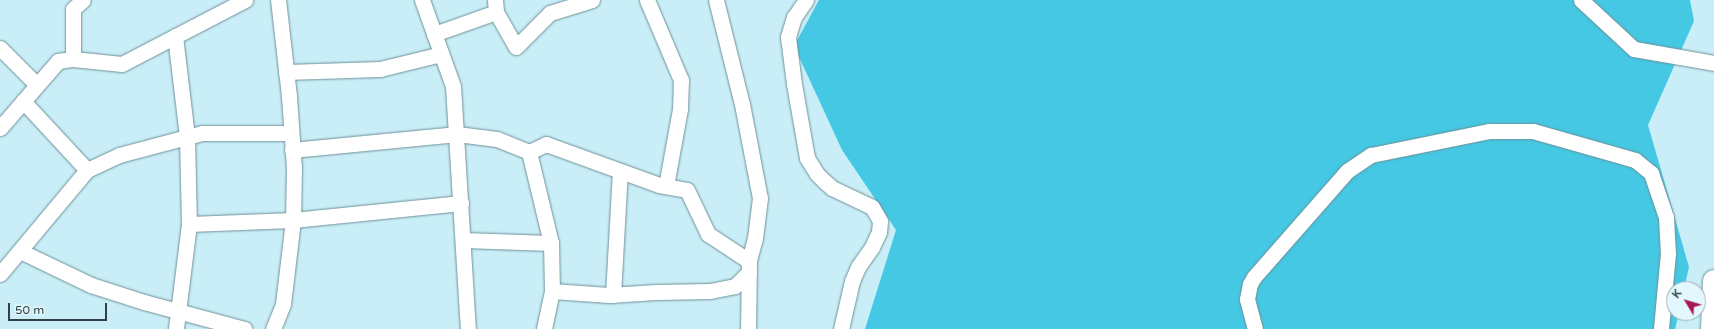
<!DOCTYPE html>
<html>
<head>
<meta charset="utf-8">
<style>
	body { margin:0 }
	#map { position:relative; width:1714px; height:329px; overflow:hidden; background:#c9eef7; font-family:"Varela Round",sans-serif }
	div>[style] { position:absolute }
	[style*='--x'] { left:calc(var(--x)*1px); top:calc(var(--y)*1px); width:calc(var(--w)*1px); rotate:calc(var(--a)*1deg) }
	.green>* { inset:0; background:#45c8e3 }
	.roads { filter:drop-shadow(0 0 1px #6f9199) drop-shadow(0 0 1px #6f9199) }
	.street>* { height:15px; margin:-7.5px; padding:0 7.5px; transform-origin:7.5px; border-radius:7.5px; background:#fff }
	.highway>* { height:22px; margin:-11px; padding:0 11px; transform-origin:11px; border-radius:11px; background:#fff }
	span { translate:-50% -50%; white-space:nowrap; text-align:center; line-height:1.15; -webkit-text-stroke:4px #e2f8fe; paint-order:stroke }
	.north { position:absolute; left:1666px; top:281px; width:40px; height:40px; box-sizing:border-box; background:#e2f8fe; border:1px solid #9baeb3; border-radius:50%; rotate:308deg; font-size:11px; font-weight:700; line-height:16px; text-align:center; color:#303f43 }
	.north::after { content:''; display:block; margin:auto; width:14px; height:18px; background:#a81651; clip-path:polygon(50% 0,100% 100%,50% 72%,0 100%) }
	.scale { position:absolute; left:8px; top:303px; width:99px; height:18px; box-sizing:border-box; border:2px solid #303f43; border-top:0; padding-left:5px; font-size:12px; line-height:14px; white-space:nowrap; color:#303f43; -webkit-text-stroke:3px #e2f8fe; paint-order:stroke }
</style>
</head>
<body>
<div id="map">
	<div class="green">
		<i style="clip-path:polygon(819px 0,1690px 0,1694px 21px,1648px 125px,1689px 267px,1684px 289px,1674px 289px,1674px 313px,1679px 313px,1675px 329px,865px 329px,896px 230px,842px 150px,794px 46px)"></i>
	</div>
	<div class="roads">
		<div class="street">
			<i style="--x:422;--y:0;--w:91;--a:70.2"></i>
			<i style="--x:453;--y:86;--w:243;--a:86.5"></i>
			<i style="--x:495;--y:0;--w:12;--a:85"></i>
			<i style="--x:496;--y:12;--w:40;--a:60.3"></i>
			<i style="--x:516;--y:47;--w:48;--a:-45"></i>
			<i style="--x:550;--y:13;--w:44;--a:-17.2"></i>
			<i style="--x:647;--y:0;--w:87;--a:67"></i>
			<i style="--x:681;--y:80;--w:29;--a:92"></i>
			<i style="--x:680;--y:109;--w:78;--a:100.3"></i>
			<i style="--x:716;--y:0;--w:107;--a:76"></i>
			<i style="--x:742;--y:104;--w:96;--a:79.2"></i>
			<i style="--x:760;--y:198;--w:40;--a:97.1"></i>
			<i style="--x:755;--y:238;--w:24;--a:105"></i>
			<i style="--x:749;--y:261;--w:68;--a:90.8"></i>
			<i style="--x:806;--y:0;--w:21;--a:125"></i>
			<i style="--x:794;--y:17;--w:21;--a:107"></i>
			<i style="--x:788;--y:37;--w:47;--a:82.7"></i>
			<i style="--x:794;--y:84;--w:75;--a:80"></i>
			<i style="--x:807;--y:158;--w:19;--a:58"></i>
			<i style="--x:817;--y:174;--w:10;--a:45"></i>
			<i style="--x:824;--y:181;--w:11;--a:41"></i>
			<i style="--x:832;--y:188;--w:44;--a:25.4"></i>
			<i style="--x:872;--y:207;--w:16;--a:60"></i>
			<i style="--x:880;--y:221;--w:11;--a:95"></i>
			<i style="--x:879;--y:232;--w:17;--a:115"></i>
			<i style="--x:872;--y:247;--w:24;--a:125"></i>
			<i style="--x:858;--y:267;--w:15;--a:113"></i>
			<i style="--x:852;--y:281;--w:49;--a:102.9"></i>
			<i style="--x:1581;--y:0;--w:72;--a:42.8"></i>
			<i style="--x:1634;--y:49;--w:81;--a:9.9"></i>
			<i style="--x:434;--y:34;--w:66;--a:-19.5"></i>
			<i style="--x:175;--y:36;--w:102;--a:83.2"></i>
			<i style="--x:187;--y:137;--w:87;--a:88.7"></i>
			<i style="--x:189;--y:224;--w:106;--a:97.1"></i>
			<i style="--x:0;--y:48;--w:52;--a:45"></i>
			<i style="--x:73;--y:59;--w:50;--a:-90"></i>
			<i style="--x:73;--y:9;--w:13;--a:-42"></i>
			<i style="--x:286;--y:72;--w:94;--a:-1.8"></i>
			<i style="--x:380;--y:69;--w:63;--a:-13.8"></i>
			<i style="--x:23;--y:101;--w:94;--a:47.2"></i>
			<i style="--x:0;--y:128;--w:89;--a:-49.1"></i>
			<i style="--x:58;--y:61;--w:15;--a:-8"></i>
			<i style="--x:73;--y:59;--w:49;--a:5.8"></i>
			<i style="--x:122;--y:64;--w:139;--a:-27.5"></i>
			<i style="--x:292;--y:150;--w:166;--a:-5.5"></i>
			<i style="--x:457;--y:134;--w:40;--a:7.1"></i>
			<i style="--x:497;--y:139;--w:35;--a:22"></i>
			<i style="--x:529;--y:152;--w:19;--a:-25"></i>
			<i style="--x:546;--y:144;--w:120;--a:19.9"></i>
			<i style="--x:659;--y:185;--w:28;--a:10"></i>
			<i style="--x:687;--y:190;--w:49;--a:64.5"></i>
			<i style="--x:708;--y:234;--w:49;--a:33.4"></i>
			<i style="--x:529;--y:152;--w:94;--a:76.4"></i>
			<i style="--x:551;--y:243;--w:48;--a:88.8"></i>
			<i style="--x:552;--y:291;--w:39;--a:102"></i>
			<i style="--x:189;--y:224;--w:104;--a:-2.2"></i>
			<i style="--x:293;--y:220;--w:169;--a:-5.8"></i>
			<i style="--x:463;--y:240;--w:88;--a:2"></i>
			<i style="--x:20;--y:251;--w:79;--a:25.6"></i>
			<i style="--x:91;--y:285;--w:56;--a:17.8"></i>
			<i style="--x:144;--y:302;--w:104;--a:15.1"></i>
			<i style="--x:0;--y:274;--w:136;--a:-50.1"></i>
			<i style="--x:87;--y:170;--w:35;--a:-25"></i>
			<i style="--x:119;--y:155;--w:86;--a:-14.8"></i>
			<i style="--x:202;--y:133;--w:89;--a:0"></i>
			<i style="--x:552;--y:291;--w:57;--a:4"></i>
			<i style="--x:609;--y:295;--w:47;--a:-3.7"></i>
			<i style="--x:656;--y:292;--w:54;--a:-1.1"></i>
			<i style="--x:710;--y:291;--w:25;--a:-11"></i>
			<i style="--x:735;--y:286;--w:20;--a:-45"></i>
			<i style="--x:613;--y:295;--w:124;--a:-86.8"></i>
			<i style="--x:273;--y:329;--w:27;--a:-68"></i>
			<i style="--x:283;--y:304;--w:85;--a:-83.2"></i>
			<i style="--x:293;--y:220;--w:52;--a:-88.9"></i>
			<i style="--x:294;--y:168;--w:72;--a:-94"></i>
			<i style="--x:289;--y:96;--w:97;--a:-96.5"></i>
			<i style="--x:1255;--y:329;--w:31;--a:-105"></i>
			<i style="--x:1247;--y:299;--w:15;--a:-79"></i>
			<i style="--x:1250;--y:284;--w:8;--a:-60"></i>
			<i style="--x:1254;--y:277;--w:141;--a:-48.7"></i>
			<i style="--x:1347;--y:171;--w:29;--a:-34"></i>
			<i style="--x:1371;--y:155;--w:120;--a:-11.5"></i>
			<i style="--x:1489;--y:131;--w:44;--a:0"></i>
			<i style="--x:1533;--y:131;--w:106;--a:15.9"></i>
			<i style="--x:1635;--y:160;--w:21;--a:39"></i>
			<i style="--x:1651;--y:173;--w:46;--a:71.2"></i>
			<i style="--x:1666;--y:217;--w:36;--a:87"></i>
			<i style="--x:1668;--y:253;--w:76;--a:95.3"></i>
		</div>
		<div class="highway">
			<i style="--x:1712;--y:329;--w:48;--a:-87.6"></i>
		</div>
	</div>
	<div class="north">K</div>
	<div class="scale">50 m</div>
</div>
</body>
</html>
